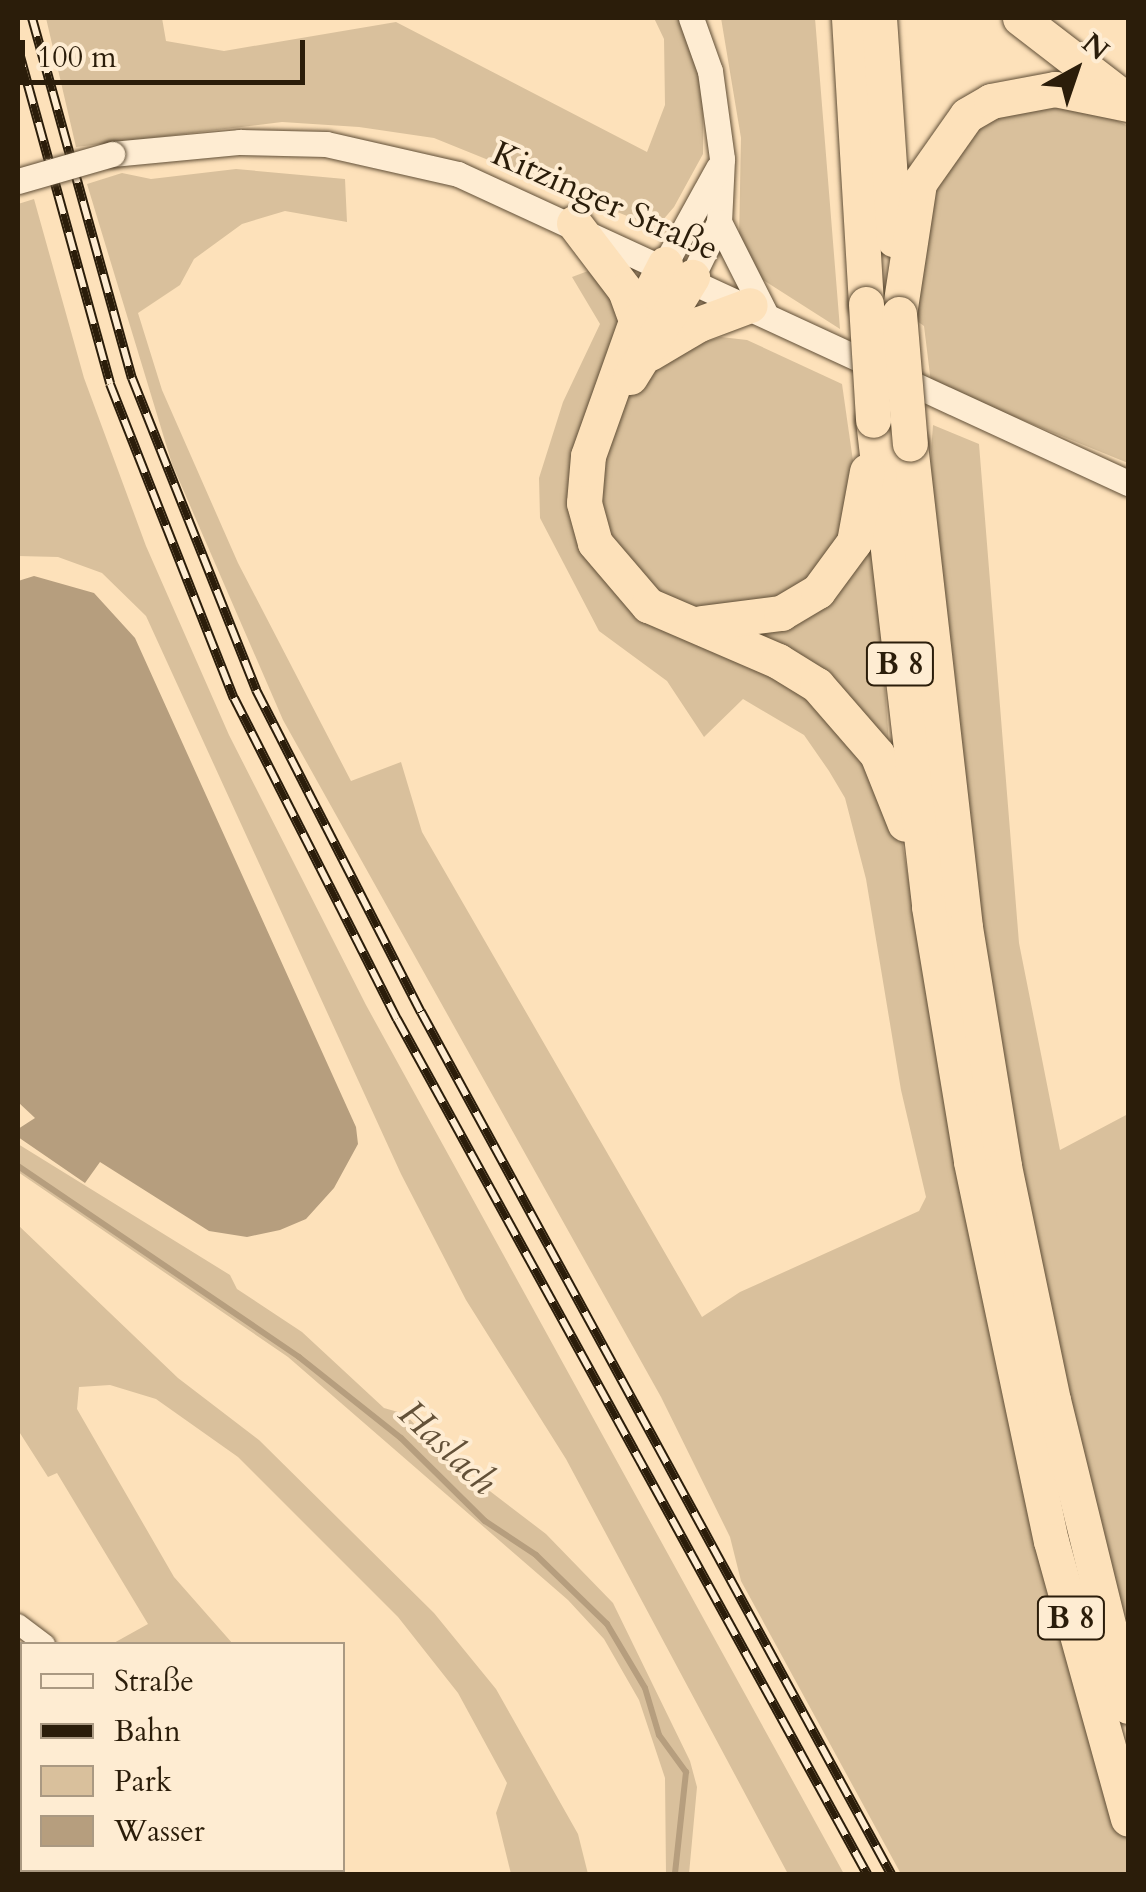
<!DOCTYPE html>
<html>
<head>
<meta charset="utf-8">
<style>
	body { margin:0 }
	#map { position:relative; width:1146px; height:1892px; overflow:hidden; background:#fde1ba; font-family:Cardo,serif }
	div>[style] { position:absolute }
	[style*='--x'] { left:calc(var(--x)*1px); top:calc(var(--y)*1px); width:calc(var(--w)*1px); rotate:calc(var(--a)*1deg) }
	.green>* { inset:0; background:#d9c09c }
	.water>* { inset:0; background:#b69e7e }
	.stream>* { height:6px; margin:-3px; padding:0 3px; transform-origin:3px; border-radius:3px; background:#b69e7e }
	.roads { filter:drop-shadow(0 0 2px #604e36) drop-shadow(0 0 2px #604e36) }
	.minor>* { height:20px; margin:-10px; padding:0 10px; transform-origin:10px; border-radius:10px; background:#feecd2 }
	.tertiary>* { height:25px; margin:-12.5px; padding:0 12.5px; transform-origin:12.5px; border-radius:12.5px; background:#feecd2 }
	.trunk>* { height:35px; margin:-17.5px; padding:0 17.5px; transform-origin:17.5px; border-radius:17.5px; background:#fde1ba }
	.rail>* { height:10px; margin-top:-5px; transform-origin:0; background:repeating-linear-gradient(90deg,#feecd2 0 19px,#2b1d0a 0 38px); box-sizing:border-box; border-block:2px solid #2b1d0a }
	.bridges { filter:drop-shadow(0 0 2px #604e36) drop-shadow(0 0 2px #604e36) }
	.tertiary-bridge>* { height:25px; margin:-12.5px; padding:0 12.5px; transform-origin:12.5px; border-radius:12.5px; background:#feecd2 }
	.trunk-bridge>* { height:35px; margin:-17.5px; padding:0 17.5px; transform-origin:17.5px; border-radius:17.5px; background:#fde1ba }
	span { translate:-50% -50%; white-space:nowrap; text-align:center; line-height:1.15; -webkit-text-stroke:8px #feecd2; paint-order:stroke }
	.shield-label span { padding:2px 8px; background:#feecd2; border:2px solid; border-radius:8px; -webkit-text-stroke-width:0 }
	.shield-label { font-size:32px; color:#2b1d0a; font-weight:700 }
	.street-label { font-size:35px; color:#2b1d0a }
	.water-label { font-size:38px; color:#635138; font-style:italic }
	.frame { position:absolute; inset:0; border:20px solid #2b1d0a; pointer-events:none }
	.legend { position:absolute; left:20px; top:1642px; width:325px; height:230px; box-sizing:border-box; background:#feecd2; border:2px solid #aa9982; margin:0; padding:12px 18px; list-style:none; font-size:30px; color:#2b1d0a }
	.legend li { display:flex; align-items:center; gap:20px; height:50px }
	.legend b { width:50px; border:2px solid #aa9982 }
	.north { position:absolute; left:1026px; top:20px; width:100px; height:100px; -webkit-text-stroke:8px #feecd2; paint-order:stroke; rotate:40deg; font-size:28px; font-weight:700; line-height:40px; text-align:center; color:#2b1d0a }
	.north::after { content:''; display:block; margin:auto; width:35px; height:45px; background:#2b1d0a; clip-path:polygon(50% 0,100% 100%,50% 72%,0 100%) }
	.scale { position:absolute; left:20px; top:40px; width:285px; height:45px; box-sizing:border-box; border:5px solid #2b1d0a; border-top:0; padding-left:12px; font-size:30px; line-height:35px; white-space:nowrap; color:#2b1d0a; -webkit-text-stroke:8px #feecd2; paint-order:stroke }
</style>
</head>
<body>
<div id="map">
	<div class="green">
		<i style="clip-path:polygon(46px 18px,162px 18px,166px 41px,224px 51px,396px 22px,647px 152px,665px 105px,664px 39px,654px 18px,683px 18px,703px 72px,703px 154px,674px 207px,662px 221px,647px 224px,434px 138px,359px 127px,282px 122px,76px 147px)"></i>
		<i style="clip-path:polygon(721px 18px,815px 18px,840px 329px,757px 276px,739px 240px,741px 138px)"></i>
		<i style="clip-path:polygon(1030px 100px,1108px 116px,1128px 126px,1128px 463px,931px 383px,924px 326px,917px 321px,917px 215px,962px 127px)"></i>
		<i style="clip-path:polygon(236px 169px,345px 179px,347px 222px,285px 211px,242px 224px,194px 259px,180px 285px,138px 313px,162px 390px,238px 563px,351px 781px,401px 762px,422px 832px,702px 1317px,740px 1292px,919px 1211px,926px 1197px,901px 1090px,866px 879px,845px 798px,829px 771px,804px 735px,743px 699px,704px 737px,667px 681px,599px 631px,540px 518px,539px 478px,563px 402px,600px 324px,572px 277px,588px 271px,611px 297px,624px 323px,585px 545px,843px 715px,899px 823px,963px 1208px,1128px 1837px,1128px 1874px,901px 1874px,741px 1581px,730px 1537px,661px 1397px,283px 720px,172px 464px,87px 184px,122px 173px,151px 179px)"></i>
		<i style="clip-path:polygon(34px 199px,84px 378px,146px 546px,229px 735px,366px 1005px,844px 1874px,788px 1874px,566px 1459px,466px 1300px,401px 1174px,146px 616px,102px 573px,58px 557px,18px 556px,18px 204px)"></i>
		<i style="clip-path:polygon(721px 337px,747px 340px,842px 384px,854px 468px,851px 516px,816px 579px,742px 614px,673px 603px,617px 557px,597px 506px,612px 420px,629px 394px,662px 355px)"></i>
		<i style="clip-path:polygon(933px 425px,979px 444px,1019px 943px,1060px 1150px,1128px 1114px,1128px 1662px,982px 987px,930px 465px)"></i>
		<i style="clip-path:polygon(873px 507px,890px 760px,742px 626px,782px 616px)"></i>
		<i style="clip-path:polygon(18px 1144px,230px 1275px,237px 1289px,302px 1332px,384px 1408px,405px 1414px,444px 1456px,546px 1534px,613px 1603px,690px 1761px,697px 1787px,689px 1874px,666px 1874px,665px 1778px,639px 1700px,604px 1639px,568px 1600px,288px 1357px,18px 1172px)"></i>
		<i style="clip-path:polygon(18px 1225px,178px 1378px,259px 1440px,434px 1613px,496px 1689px,578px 1834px,588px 1874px,511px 1874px,496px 1813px,507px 1783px,458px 1693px,398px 1617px,238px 1457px,156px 1399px,110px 1385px,79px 1387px,77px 1409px,174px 1577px,233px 1644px,112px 1644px,148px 1624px,57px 1473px,48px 1477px,18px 1430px)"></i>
	</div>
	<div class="water">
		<i style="clip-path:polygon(34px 576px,94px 593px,135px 638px,356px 1127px,358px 1144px,334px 1188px,306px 1219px,280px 1230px,247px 1237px,209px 1231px,100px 1162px,85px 1183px,18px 1137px,18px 1129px,35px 1118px,18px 1102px,18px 581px)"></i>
	</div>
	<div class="stream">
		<i style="--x:18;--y:1166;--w:340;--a:34.2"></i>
		<i style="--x:299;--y:1357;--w:130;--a:38.5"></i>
		<i style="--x:401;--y:1438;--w:118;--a:44.7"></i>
		<i style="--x:485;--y:1521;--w:61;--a:33.7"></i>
		<i style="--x:536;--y:1555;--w:99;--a:44.2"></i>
		<i style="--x:607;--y:1624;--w:74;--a:59.3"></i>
		<i style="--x:645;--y:1688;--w:49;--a:73.4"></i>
		<i style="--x:659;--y:1735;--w:46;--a:53.9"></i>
		<i style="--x:686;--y:1772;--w:103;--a:96.2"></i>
	</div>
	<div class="roads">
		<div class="minor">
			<i style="--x:18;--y:1624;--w:34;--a:37"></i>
			<i style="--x:59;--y:1870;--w:4;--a:90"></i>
			<i style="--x:229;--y:1870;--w:4;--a:76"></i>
		</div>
		<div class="tertiary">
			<i style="--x:691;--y:18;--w:56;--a:70.3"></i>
			<i style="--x:710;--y:71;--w:89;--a:82.2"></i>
			<i style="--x:722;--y:159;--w:63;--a:92.7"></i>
			<i style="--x:719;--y:222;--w:61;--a:116.1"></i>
			<i style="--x:112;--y:154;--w:129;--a:-5.4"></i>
			<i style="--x:240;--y:142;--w:86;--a:1.3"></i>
			<i style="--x:326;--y:144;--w:135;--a:12.8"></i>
			<i style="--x:458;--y:174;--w:738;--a:24.76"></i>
			<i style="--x:719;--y:222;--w:100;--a:63.2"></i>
			<i style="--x:665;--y:264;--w:110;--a:-61.1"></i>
		</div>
		<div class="trunk">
			<i style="--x:849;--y:18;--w:287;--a:86.6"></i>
			<i style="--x:879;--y:18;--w:222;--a:86.1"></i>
			<i style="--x:1020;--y:18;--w:126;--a:37.6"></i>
			<i style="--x:574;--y:223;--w:84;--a:52.7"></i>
			<i style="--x:625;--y:290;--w:33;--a:70"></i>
			<i style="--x:665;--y:264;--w:64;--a:117"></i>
			<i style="--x:636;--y:321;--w:143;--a:109.6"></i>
			<i style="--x:588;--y:456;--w:47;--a:94.9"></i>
			<i style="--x:584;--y:503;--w:41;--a:74.6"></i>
			<i style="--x:595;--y:543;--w:82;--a:49.5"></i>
			<i style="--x:648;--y:605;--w:142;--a:23.3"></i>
			<i style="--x:778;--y:661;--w:46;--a:31.6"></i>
			<i style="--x:817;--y:685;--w:91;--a:49"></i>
			<i style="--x:877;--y:754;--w:75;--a:68.2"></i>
			<i style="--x:899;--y:314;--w:133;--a:-81.3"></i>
			<i style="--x:919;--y:183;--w:83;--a:-54.8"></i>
			<i style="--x:967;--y:115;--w:28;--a:-30"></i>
			<i style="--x:991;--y:101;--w:65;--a:-10.6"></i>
			<i style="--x:1055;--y:89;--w:75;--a:11.6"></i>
			<i style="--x:650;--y:353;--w:57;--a:-30.6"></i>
			<i style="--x:699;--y:324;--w:54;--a:-20.4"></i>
			<i style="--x:630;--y:377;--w:118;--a:-58.2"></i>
			<i style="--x:873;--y:420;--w:490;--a:83.4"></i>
			<i style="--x:929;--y:907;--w:258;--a:80.6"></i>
			<i style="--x:971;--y:1162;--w:387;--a:78.1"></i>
			<i style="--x:1051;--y:1541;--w:288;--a:74.5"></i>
			<i style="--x:910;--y:444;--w:486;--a:83.5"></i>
			<i style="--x:965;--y:927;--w:242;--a:80.7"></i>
			<i style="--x:1004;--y:1166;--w:239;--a:78.2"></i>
			<i style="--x:1053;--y:1400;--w:315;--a:76.2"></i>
			<i style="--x:701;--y:623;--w:81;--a:-7.1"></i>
			<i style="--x:781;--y:613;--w:43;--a:-30.7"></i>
			<i style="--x:818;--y:591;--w:61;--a:-53.7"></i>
			<i style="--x:854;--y:542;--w:72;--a:-79.6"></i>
		</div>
	</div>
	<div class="rail">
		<i style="--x:32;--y:18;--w:374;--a:74.5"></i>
		<i style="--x:132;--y:378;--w:336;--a:68.3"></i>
		<i style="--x:256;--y:690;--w:362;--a:62.9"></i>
		<i style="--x:421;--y:1012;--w:982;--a:61.4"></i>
		<i style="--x:18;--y:49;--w:347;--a:74.6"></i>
		<i style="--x:110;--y:384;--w:338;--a:68.5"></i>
		<i style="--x:234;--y:698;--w:360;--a:63.1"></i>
		<i style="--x:397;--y:1019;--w:976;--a:61.2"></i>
	</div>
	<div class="bridges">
		<div class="tertiary-bridge">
			<i style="--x:18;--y:181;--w:98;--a:-16"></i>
		</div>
		<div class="trunk-bridge">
			<i style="--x:866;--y:304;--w:116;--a:86.5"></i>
			<i style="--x:899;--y:314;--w:130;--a:85.2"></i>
		</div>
	</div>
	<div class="shield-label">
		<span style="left:900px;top:664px">B 8</span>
		<span style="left:1071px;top:1618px">B 8</span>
	</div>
	<div class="street-label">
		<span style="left:605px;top:201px;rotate:24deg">Kitzinger Straße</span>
	</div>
	<div class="water-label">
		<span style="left:447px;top:1448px;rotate:43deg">Haslach</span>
	</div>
	<div class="frame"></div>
	<ul class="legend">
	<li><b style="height:12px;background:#feecd2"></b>Straße</li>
	<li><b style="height:12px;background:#2b1d0a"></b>Bahn</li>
	<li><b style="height:28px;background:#d9c09c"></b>Park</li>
	<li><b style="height:28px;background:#b69e7e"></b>Wasser</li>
	</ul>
	<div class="north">N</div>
	<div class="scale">100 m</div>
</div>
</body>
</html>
